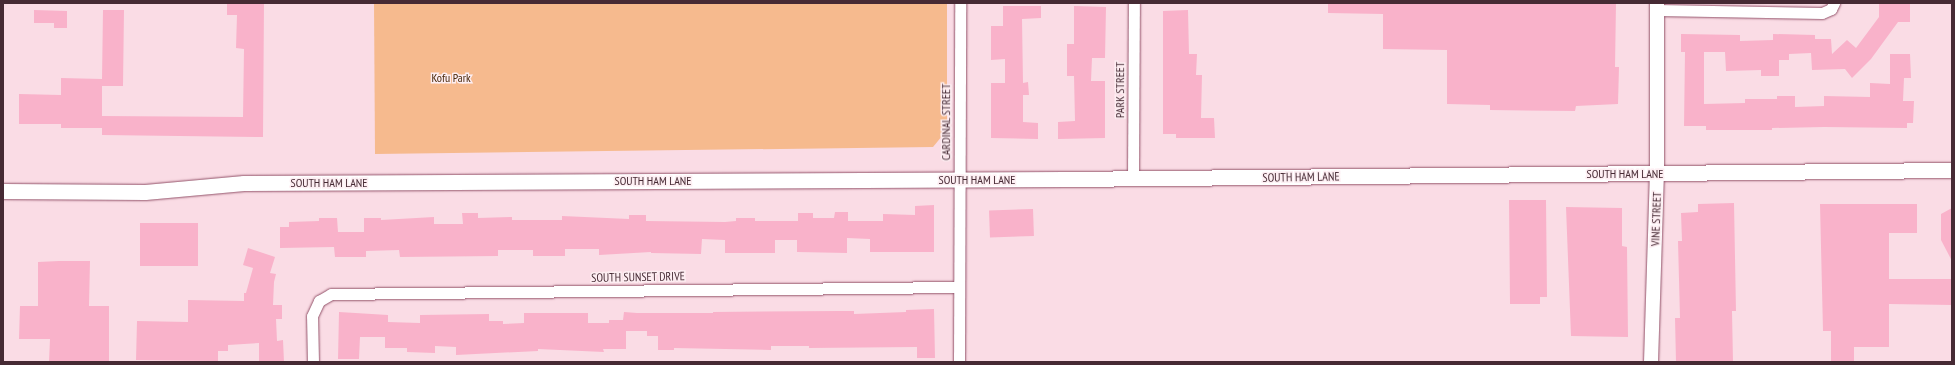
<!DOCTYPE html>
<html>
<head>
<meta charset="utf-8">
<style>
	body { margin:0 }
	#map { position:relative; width:1955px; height:365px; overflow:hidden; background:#fadce5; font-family:"PT Sans Narrow",sans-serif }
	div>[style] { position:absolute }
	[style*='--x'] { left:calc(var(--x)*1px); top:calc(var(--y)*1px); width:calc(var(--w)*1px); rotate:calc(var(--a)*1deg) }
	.green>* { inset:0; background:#f6ba8e }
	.building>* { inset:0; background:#f9b2ca; transform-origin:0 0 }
	.roads { filter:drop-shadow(0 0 1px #93536a) drop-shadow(0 0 1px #93536a) }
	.minor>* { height:11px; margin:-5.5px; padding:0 5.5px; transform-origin:5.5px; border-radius:5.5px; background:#fff }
	.tertiary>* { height:14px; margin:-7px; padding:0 7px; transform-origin:7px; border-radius:7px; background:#fff }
	.secondary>* { height:15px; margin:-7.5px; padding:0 7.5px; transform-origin:7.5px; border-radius:7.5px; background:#fff }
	span { translate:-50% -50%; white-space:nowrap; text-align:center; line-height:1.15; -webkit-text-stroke:3px #fdeef2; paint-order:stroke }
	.park-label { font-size:12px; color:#482709 }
	.street-label { font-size:12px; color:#462a34 }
	.frame { position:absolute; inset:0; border:4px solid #462a34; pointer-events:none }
</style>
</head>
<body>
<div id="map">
	<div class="green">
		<i style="clip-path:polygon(374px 3px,947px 3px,947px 130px,933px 147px,375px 154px)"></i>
	</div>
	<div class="building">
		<i style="clip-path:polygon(227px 3px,264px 3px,263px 137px,102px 135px,102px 128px,61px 128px,61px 124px,19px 124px,19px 94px,61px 95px,61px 78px,102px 79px,103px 10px,124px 10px,123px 86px,102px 86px,102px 116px,243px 117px,244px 49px,236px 48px,237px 15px,227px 15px)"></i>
		<i style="clip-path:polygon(1328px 3px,1616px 3px,1615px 67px,1619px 67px,1618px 104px,1576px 106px,1575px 111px,1490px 110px,1490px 105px,1447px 104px,1447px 50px,1383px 49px,1383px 14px,1328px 13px)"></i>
		<i style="clip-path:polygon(1879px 3px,1910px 3px,1910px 22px,1898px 22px,1871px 59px,1852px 78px,1845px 69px,1812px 70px,1811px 53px,1789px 54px,1789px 60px,1779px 60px,1779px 76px,1761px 76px,1761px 70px,1726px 71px,1725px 52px,1704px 52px,1704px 104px,1745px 103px,1745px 99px,1777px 99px,1777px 96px,1795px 96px,1795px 107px,1824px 106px,1824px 96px,1870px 97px,1870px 83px,1890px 84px,1890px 54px,1910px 54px,1911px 78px,1904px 78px,1903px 101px,1914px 101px,1913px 123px,1907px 123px,1907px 128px,1824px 127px,1772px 128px,1772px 130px,1706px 130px,1706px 126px,1684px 126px,1685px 52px,1681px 52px,1681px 34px,1740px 35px,1740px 41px,1773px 40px,1773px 34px,1815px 35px,1815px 39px,1831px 39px,1832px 54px,1847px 40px,1856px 48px,1879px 17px)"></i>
		<i style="clip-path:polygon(1003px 6px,1041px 6px,1041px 18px,1022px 19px,1023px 83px,1028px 82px,1029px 95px,1023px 95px,1023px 122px,1038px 123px,1038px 139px,991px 138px,991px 83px,1005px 83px,1005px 59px,991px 60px,991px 26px,1003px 26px)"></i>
		<i style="clip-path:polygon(1074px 6px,1106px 7px,1105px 58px,1092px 58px,1091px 81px,1105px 81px,1105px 138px,1058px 139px,1058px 122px,1075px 121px,1074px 76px,1067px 76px,1067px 44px,1074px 44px)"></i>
		<i style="clip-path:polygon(34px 10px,67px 11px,67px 28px,54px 28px,54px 23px,34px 23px)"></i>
		<i style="clip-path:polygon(1188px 10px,1189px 54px,1197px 54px,1196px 75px,1202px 75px,1201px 118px,1214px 118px,1215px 138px,1176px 138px,1176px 134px,1163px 134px,1163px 11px)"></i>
		<i style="clip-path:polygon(1509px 200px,1546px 200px,1547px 297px,1540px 297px,1540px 304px,1510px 304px)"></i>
		<i style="clip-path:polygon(1734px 203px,1736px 311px,1732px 311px,1733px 362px,1676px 362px,1675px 318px,1680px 318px,1678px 241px,1682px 241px,1681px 213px,1698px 212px,1698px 204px)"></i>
		<i style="clip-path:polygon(1820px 204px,1917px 204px,1917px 233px,1889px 233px,1889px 279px,1952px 279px,1952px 305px,1889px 304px,1889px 347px,1854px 347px,1854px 362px,1831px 362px,1831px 331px,1823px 331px)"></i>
		<i style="clip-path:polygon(934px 205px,934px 252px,870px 252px,870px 239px,847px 238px,847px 253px,797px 252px,797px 240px,775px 240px,775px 253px,725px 253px,725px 240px,702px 239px,701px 254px,651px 253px,651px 252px,599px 255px,599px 249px,565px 249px,565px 256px,533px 256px,533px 250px,498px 250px,498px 256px,400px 257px,399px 250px,366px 251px,366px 257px,335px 257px,334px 247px,280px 248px,280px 227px,289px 227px,289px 222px,319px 221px,319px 218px,337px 218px,338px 232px,364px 232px,364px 218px,381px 218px,381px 220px,434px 217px,434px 224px,463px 224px,462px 213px,478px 213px,478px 218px,512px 217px,512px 220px,562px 220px,562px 216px,629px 219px,629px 215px,646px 215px,646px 221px,725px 222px,736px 221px,736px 218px,755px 218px,755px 221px,798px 221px,798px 213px,813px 213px,813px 218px,834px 218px,835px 212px,848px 212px,848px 221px,883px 221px,883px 214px,915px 215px,915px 206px)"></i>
		<i style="clip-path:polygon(1566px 207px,1622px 208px,1622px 246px,1627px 247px,1628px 337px,1571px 336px)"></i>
		<i style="clip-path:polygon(1952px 208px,1952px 261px,1941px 240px,1941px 214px)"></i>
		<i style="left:1033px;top:209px;width:27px;height:44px;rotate:88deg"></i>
		<i style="left:140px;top:223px;width:58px;height:43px"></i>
		<i style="clip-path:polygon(248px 248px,275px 257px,270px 273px,276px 274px,274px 282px,273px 305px,282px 305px,282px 319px,276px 319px,277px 341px,283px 340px,284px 362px,259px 362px,259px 343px,228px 345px,228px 351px,218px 351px,218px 361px,136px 360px,137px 321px,188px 322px,188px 300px,244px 301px,244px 293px,246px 293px,253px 268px,243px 265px)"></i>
		<i style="clip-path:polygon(59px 261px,90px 261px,89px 306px,109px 306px,109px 362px,49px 362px,50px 339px,19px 339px,20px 306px,38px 306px,38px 262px)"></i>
		<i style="clip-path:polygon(934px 309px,935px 358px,917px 358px,917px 347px,809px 348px,809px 346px,771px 346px,771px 350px,674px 348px,674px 350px,658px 350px,658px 336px,647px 336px,647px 331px,626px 331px,626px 349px,603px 349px,604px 352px,538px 349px,538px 351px,456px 355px,456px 347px,435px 346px,435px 353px,407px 352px,407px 348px,385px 348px,385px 337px,360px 337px,359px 359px,338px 359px,339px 312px,388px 315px,388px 322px,420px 323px,420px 315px,489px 314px,489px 321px,503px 321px,503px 324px,524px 323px,524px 313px,588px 313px,588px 323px,609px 323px,609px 320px,623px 320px,624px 312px,637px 313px,713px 313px,713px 312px,840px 311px,854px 311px,854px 314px,906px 312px,906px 310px)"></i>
	</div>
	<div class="roads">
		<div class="minor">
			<i style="--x:1657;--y:10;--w:165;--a:1"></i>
			<i style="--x:1822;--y:13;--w:10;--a:-24"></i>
			<i style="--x:1831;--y:9;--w:7;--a:-63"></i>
			<i style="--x:1133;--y:178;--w:175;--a:-89.7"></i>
			<i style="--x:313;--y:362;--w:46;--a:-91.2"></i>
			<i style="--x:312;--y:316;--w:17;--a:-65"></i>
			<i style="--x:319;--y:301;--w:14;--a:-30"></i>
			<i style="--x:331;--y:294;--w:628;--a:-0.64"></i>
			<i style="--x:959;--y:362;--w:359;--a:-89.8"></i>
		</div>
		<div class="tertiary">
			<i style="--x:1651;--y:362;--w:189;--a:-88.2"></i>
			<i style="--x:1657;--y:173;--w:170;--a:-90"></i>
		</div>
		<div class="secondary">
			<i style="--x:3;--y:191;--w:142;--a:0.4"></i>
			<i style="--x:145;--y:192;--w:99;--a:-5.2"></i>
			<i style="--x:244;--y:183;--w:821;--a:-0.28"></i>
			<i style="--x:1065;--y:179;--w:887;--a:-0.58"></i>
		</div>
	</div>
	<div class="park-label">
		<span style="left:451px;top:78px">Kofu Park</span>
	</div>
	<div class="street-label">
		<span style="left:1120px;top:90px;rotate:-90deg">PARK STREET</span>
		<span style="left:946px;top:122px;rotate:-90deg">CARDINAL STREET</span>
		<span style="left:1625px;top:174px">SOUTH HAM LANE</span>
		<span style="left:1301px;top:177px;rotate:-1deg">SOUTH HAM LANE</span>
		<span style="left:977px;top:180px">SOUTH HAM LANE</span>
		<span style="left:653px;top:181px">SOUTH HAM LANE</span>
		<span style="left:329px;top:183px">SOUTH HAM LANE</span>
		<span style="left:1656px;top:219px;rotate:-88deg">VINE STREET</span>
		<span style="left:638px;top:277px;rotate:-1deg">SOUTH SUNSET DRIVE</span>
	</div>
	<div class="frame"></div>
</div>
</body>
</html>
